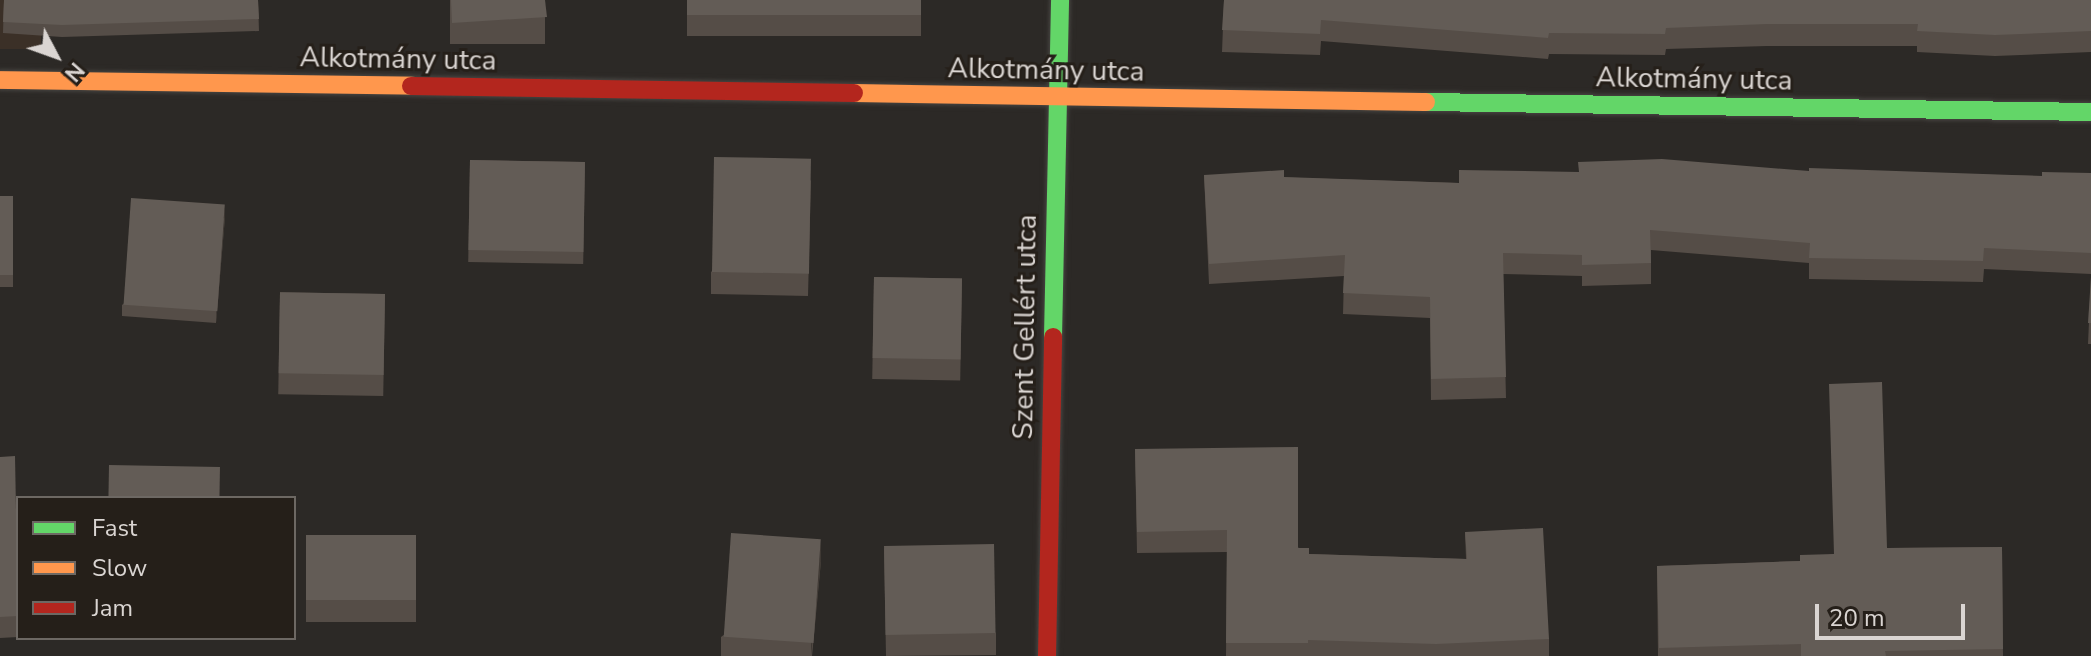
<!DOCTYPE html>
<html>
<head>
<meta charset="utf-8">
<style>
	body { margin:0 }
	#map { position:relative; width:2091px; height:656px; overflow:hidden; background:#2c2926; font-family:"Nunito Sans",sans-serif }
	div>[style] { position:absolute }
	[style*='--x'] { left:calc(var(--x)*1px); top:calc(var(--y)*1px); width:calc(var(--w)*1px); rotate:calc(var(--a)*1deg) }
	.built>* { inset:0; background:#3b3027; transform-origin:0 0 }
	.roads { filter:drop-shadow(0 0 2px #474542) drop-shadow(0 0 2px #474542) }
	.fast>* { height:18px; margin:-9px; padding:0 9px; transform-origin:9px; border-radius:9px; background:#63d668 }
	.slow>* { height:18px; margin:-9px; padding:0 9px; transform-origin:9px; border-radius:9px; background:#ff974d }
	.jam>* { height:18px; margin:-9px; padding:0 9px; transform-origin:9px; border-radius:9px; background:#b3261e }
	.wall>* { inset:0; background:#554d47; transform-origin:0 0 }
	.shaded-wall>* { inset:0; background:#3f3934 }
	.building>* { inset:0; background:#635c56; transform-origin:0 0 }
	span { translate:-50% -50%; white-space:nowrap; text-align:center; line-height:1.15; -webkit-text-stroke:6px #251f19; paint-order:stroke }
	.street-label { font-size:28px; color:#dad5d2 }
	.legend { position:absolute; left:16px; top:496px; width:280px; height:144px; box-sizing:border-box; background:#251f19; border:2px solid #6d6863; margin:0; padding:10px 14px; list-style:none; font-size:24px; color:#dad5d2 }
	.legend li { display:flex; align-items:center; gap:16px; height:40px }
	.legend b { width:40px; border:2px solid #6d6863 }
	.north { position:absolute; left:16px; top:16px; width:80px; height:80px; -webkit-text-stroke:6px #251f19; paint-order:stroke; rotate:131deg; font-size:22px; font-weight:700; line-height:32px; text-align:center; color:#dad5d2 }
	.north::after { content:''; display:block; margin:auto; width:28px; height:36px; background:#dad5d2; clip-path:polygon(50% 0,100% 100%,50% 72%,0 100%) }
	.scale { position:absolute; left:1815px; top:604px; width:150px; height:36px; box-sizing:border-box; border:4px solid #dad5d2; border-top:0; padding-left:10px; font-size:24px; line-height:28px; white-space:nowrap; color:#dad5d2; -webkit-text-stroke:6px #251f19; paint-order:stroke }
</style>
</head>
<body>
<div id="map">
	<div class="built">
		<i style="left:0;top:0;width:41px;height:49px"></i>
	</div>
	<div class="roads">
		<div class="fast">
			<i style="--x:1426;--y:102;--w:665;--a:0.86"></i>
			<i style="--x:1053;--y:337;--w:337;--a:-88.8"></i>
		</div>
		<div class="slow">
			<i style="--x:0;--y:80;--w:411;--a:0.8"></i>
			<i style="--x:854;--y:93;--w:572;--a:0.9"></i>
		</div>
		<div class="jam">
			<i style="--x:411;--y:86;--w:443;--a:0.9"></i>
			<i style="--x:1047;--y:656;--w:319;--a:-88.9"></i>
		</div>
	</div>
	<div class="wall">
		<i style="clip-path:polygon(4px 0,258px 0,259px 31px,62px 37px,3px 33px)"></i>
		<i style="left:450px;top:0;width:95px;height:44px"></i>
		<i style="left:687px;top:0;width:234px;height:36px"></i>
		<i style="clip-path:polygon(1224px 0,2091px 0,2091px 52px,1995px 56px,1917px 52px,1917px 46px,1767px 46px,1666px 49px,1665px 55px,1549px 54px,1548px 59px,1321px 41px,1320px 55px,1222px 52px)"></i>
		<i style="left:470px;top:160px;width:115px;height:102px;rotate:1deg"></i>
		<i style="clip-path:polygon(1809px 171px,2042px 176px,2091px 173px,2091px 274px,1984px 269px,1983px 282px,1809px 279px,1809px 263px,1651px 250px,1651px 284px,1582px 286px,1582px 276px,1503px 274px,1506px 398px,1431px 400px,1430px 318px,1343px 314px,1344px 276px,1209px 284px,1204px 175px,1459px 183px,1578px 172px)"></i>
		<i style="clip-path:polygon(811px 180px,808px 296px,711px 294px,711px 272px)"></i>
		<i style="left:0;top:196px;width:13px;height:91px"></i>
		<i style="clip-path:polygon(225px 217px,216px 323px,122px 316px,122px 305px)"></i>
		<i style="left:874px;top:277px;width:88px;height:102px;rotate:1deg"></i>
		<i style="clip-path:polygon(2091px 277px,2091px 344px,2088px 344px)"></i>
		<i style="left:385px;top:294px;width:102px;height:105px;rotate:91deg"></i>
		<i style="clip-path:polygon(1135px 449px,1309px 554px,1466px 559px,1465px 532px,1549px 639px,1549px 656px,1226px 656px,1227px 552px,1137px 553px)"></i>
		<i style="clip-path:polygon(0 457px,18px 570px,18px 637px,0 638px)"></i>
		<i style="left:416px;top:535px;width:87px;height:110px;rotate:90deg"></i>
		<i style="clip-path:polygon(2002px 547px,2003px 656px,1658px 656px,1657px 566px,1800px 561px,1833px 554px,1887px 548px)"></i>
		<i style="clip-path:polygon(884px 548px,996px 633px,996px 655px,886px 656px)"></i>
		<i style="clip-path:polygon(821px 561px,812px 656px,721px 656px,721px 637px)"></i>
	</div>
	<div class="shaded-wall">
		<i style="clip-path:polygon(225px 205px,225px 217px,216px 323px,216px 311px)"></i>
		<i style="clip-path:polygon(821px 540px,821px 561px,811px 656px,811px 645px)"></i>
	</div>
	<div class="building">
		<i style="clip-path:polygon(4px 0,258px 0,259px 19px,62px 25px,3px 22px)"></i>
		<i style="clip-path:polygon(451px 0,545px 0,547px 17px,452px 23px)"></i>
		<i style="left:687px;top:0;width:234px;height:15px"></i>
		<i style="clip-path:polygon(1224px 0,2091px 0,2091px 31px,1995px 35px,1917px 31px,1918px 24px,1767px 24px,1666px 28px,1665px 34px,1549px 33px,1548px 38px,1321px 20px,1320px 34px,1222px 30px)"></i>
		<i style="left:714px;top:157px;width:97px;height:115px;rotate:1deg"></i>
		<i style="clip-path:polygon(1662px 159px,1809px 171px,1809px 168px,2042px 176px,2042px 172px,2091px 173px,2091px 253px,1984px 248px,1983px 261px,1809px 258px,1810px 243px,1650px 230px,1651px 263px,1582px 265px,1582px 255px,1503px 253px,1506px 377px,1431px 379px,1430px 297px,1343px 293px,1345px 255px,1209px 264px,1204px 175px,1284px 170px,1284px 177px,1459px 183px,1459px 170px,1579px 172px,1578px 162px)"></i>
		<i style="left:470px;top:160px;width:115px;height:90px;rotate:1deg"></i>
		<i style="left:0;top:196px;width:13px;height:79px"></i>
		<i style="left:131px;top:198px;width:94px;height:107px;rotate:4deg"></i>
		<i style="left:874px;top:277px;width:88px;height:81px;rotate:1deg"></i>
		<i style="clip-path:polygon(2091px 277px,2091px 323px,2088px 323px)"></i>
		<i style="left:385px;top:294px;width:81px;height:105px;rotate:91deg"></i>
		<i style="clip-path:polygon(1882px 382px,1887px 548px,2002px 547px,2003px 649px,1885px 651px,1886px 656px,1801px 656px,1801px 644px,1659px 648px,1657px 566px,1800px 561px,1800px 555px,1834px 554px,1829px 384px)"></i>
		<i style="clip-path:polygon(1298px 447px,1298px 548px,1309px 548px,1309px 554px,1467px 559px,1465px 532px,1543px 528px,1549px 639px,1436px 644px,1308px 640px,1308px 643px,1226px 643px,1227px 530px,1137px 532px,1135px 449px)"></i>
		<i style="clip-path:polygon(15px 456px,18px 616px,0 617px,0 457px)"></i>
		<i style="left:109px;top:465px;width:111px;height:33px;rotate:1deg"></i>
		<i style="left:731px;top:533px;width:90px;height:104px;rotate:4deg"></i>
		<i style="left:416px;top:535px;width:65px;height:110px;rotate:90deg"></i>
		<i style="left:994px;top:544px;width:89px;height:110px;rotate:89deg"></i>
	</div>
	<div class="street-label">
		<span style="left:398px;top:59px;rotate:1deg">Alkotmány utca</span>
		<span style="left:1046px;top:70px;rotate:1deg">Alkotmány utca</span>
		<span style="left:1694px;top:79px;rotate:1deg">Alkotmány utca</span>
		<span style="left:1025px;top:327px;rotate:-89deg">Szent Gellért utca</span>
	</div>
	<ul class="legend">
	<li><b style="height:10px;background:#63d668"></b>Fast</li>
	<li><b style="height:10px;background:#ff974d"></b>Slow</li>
	<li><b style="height:10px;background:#b3261e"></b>Jam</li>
	</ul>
	<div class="north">N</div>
	<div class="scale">20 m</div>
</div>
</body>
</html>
